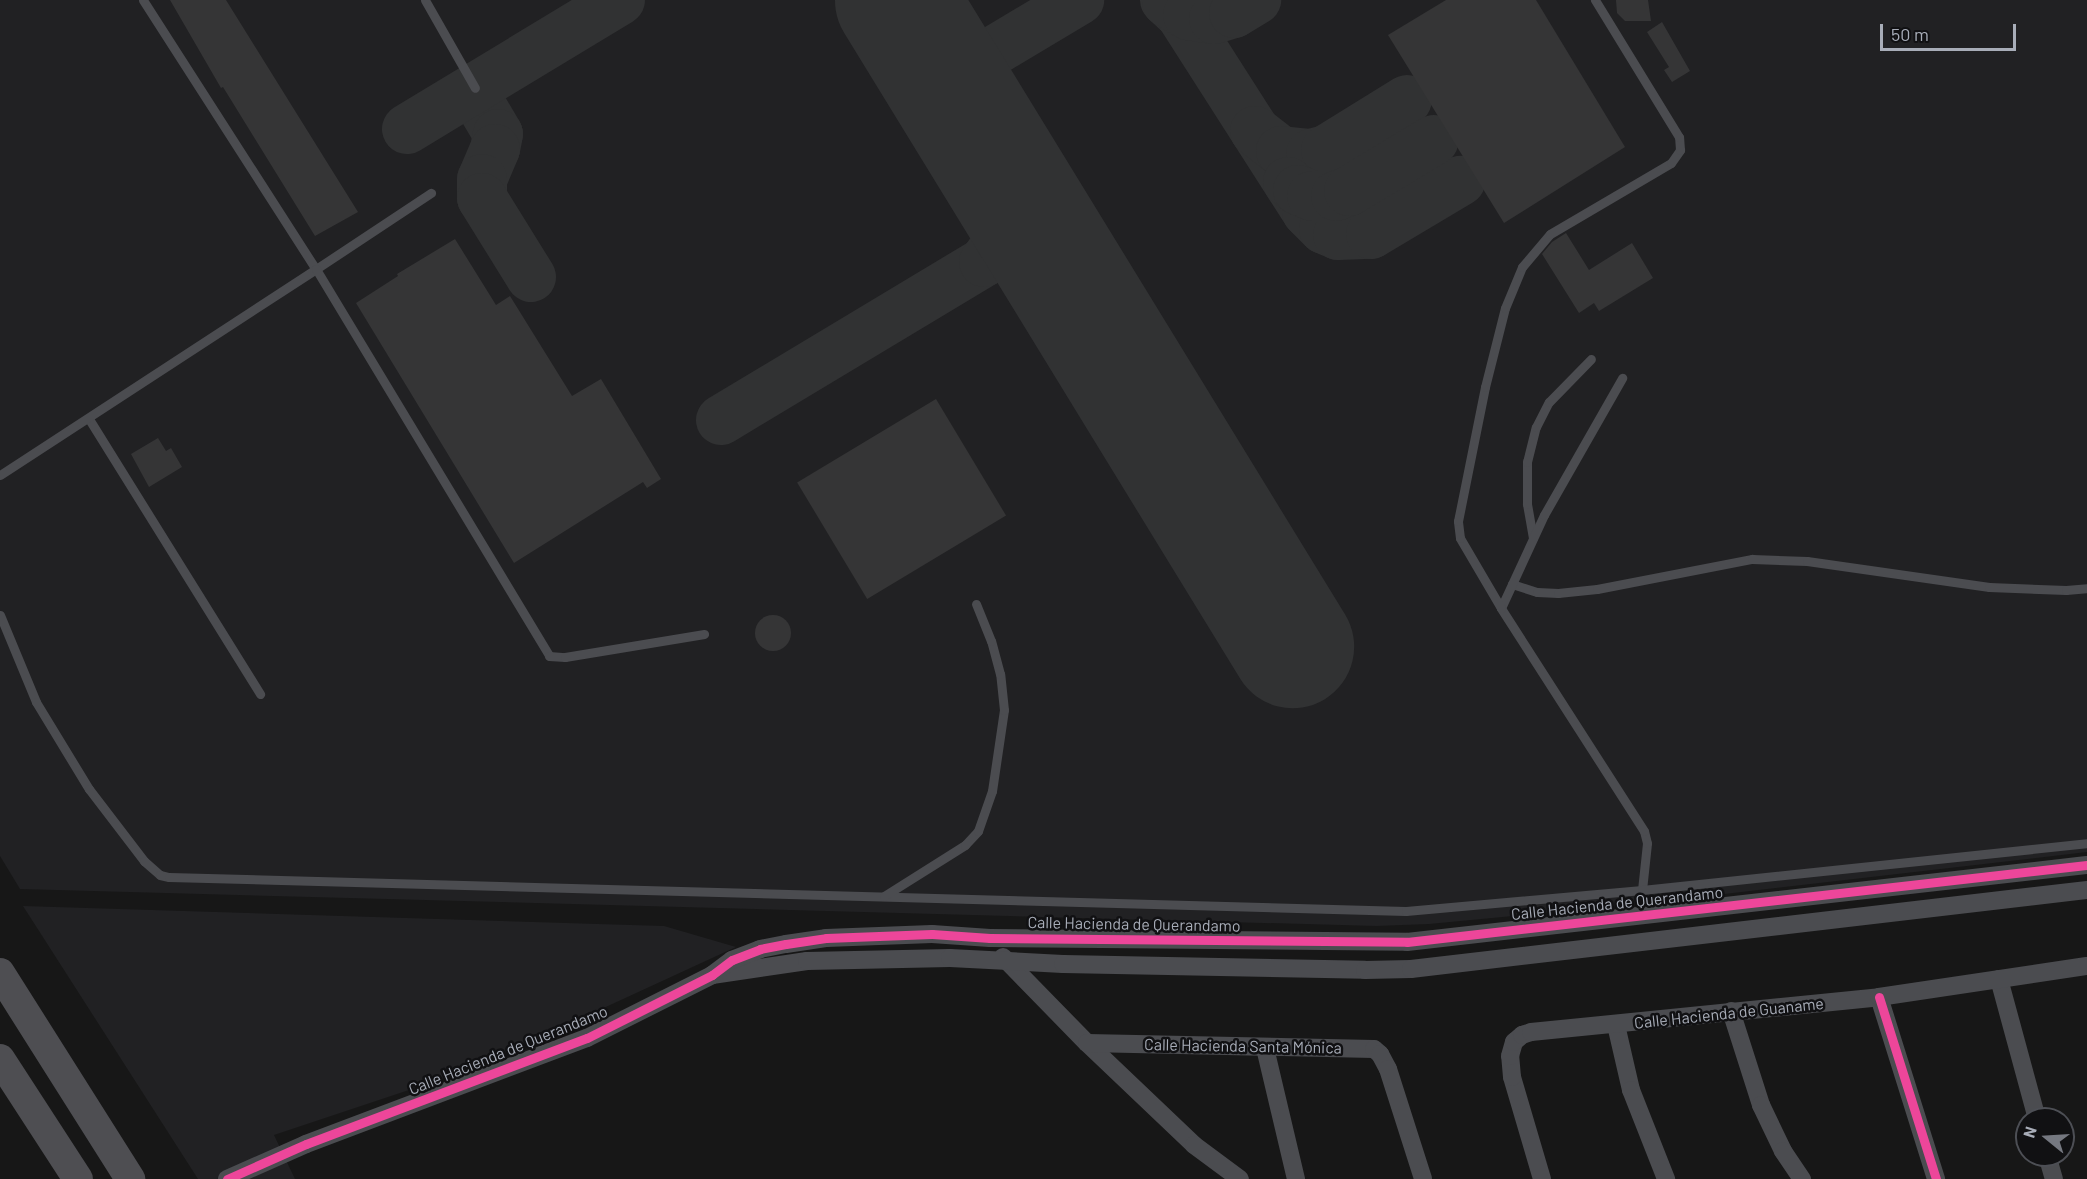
<!DOCTYPE html>
<html>
<head>
<meta charset="utf-8">
<style>
	body { margin:0 }
	#map { position:relative; width:2087px; height:1179px; overflow:hidden; background:#171717; font-family:Barlow,sans-serif }
	div>[style] { position:absolute }
	[style*='--x'] { left:calc(var(--x)*1px); top:calc(var(--y)*1px); width:calc(var(--w)*1px); rotate:calc(var(--a)*1deg) }
	.built>* { inset:0; background:#212123 }
	.taxiway>* { height:50px; margin:-25px; padding:0 25px; transform-origin:25px; border-radius:25px; background:#313233 }
	.runway>* { height:123px; margin:-61.5px; padding:0 61.5px; transform-origin:61.5px; border-radius:61.5px; background:#313233 }
	.building>* { inset:0; background:#353536; transform-origin:0 0 }
	.round { border-radius:50% }
	.service>* { height:9px; margin:-4.5px; padding:0 4.5px; transform-origin:4.5px; border-radius:4.5px; background:#4b4c50 }
	.minor>* { height:18px; margin:-9px; padding:0 9px; transform-origin:9px; border-radius:9px; background:#4b4c50 }
	.trunk>* { height:30px; margin:-15px; padding:0 15px; transform-origin:15px; border-radius:15px; background:#4e4e52 }
	.cycleway>* { height:9px; margin:-4.5px; padding:0 4.5px; transform-origin:4.5px; border-radius:4.5px; background:#ed469a }
	span { translate:-50% -50%; white-space:nowrap; text-align:center; line-height:1.15; -webkit-text-stroke:5px #111113; paint-order:stroke }
	.street-label { font-size:16px; color:#a8adb8 }
	.north { position:absolute; left:2015px; top:1107px; width:60px; height:60px; box-sizing:border-box; background:#111113; border:2px solid #4d4f55; border-radius:50%; rotate:288deg; font-size:16px; font-weight:700; line-height:24px; text-align:center; color:#a8adb8 }
	.north::after { content:''; display:block; margin:auto; width:21px; height:27px; background:#757880; clip-path:polygon(50% 0,100% 100%,50% 72%,0 100%) }
	.scale { position:absolute; left:1880px; top:24px; width:136px; height:27px; box-sizing:border-box; border:3px solid #a8adb8; border-top:0; padding-left:8px; font-size:18px; line-height:21px; white-space:nowrap; color:#a8adb8; -webkit-text-stroke:4px #111113; paint-order:stroke }
</style>
</head>
<body>
<div id="map">
	<div class="built">
		<i style="clip-path:polygon(0 0,2087px 0,2087px 852px,1630px 905px,1429px 924px,1376px 926px,20px 889px,0 856px)"></i>
		<i style="clip-path:polygon(23px 906px,664px 926px,736px 947px,469px 1070px,274px 1135px,295px 1179px,198px 1179px)"></i>
	</div>
	<div class="taxiway">
		<i style="--x:1165;--y:0;--w:22;--a:43"></i>
		<i style="--x:1181;--y:15;--w:234;--a:57.4"></i>
		<i style="--x:1307;--y:212;--w:24;--a:45"></i>
		<i style="--x:1324;--y:229;--w:15;--a:23"></i>
		<i style="--x:1338;--y:235;--w:33;--a:-2"></i>
		<i style="--x:1371;--y:234;--w:104;--a:-30.8"></i>
		<i style="--x:1167;--y:2;--w:25;--a:32"></i>
		<i style="--x:1188;--y:15;--w:26;--a:9"></i>
		<i style="--x:1214;--y:19;--w:21;--a:-17"></i>
		<i style="--x:1234;--y:13;--w:26;--a:-31"></i>
		<i style="--x:925;--y:48;--w:21;--a:41"></i>
		<i style="--x:941;--y:62;--w:16;--a:15"></i>
		<i style="--x:956;--y:66;--w:16;--a:-7"></i>
		<i style="--x:972;--y:64;--w:125;--a:-30.9"></i>
		<i style="--x:472;--y:90;--w:51;--a:59.4"></i>
		<i style="--x:498;--y:134;--w:15;--a:101"></i>
		<i style="--x:495;--y:149;--w:33;--a:113"></i>
		<i style="--x:482;--y:179;--w:19;--a:90"></i>
		<i style="--x:482;--y:198;--w:93;--a:58.2"></i>
		<i style="--x:407;--y:129;--w:249;--a:-31.2"></i>
		<i style="--x:1255;--y:131;--w:33;--a:38"></i>
		<i style="--x:1281;--y:151;--w:30;--a:6"></i>
		<i style="--x:1311;--y:154;--w:16;--a:-15"></i>
		<i style="--x:1326;--y:150;--w:95;--a:-31.7"></i>
		<i style="--x:1288;--y:182;--w:13;--a:39"></i>
		<i style="--x:1298;--y:190;--w:15;--a:23"></i>
		<i style="--x:1312;--y:196;--w:24;--a:0"></i>
		<i style="--x:1336;--y:196;--w:14;--a:-21"></i>
		<i style="--x:1349;--y:191;--w:99;--a:-31"></i>
		<i style="--x:721;--y:420;--w:307;--a:-31"></i>
		<i style="--x:984;--y:262;--w:27;--a:-54"></i>
		<i style="--x:1000;--y:240;--w:18;--a:-74"></i>
		<i style="--x:1005;--y:223;--w:44;--a:-90"></i>
	</div>
	<div class="runway">
		<i style="--x:896;--y:0;--w:758;--a:58.49"></i>
	</div>
	<div class="building">
		<i style="clip-path:polygon(170px 0,226px 0,358px 212px,315px 236px,223px 87px,221px 88px)"></i>
		<i style="clip-path:polygon(1446px 0,1536px 0,1625px 147px,1504px 223px,1388px 35px)"></i>
		<i style="clip-path:polygon(1616px 0,1648px 0,1651px 21px,1625px 21px,1617px 13px)"></i>
		<i style="clip-path:polygon(1662px 22px,1690px 71px,1672px 82px,1664px 70px,1669px 67px,1647px 32px)"></i>
		<i style="clip-path:polygon(1566px 233px,1589px 270px,1632px 243px,1653px 278px,1599px 311px,1594px 303px,1579px 313px,1542px 254px,1552px 242px)"></i>
		<i style="clip-path:polygon(455px 239px,496px 305px,510px 296px,572px 396px,601px 379px,661px 479px,647px 488px,643px 482px,514px 563px,356px 303px,398px 276px,397px 274px)"></i>
		<i style="left:936px;top:399px;width:136px;height:162px;rotate:59deg"></i>
		<i style="clip-path:polygon(158px 438px,166px 451px,171px 448px,182px 467px,149px 487px,131px 454px)"></i>
		<i class="round" style="left:755px;top:615px;width:36px;height:36px"></i>
	</div>
	<div class="service">
		<i style="--x:143;--y:0;--w:320;--a:57.3"></i>
		<i style="--x:316;--y:269;--w:138;--a:-33.5"></i>
		<i style="--x:425;--y:0;--w:101;--a:60.4"></i>
		<i style="--x:89;--y:419;--w:324;--a:58.1"></i>
		<i style="--x:0;--y:475;--w:377;--a:-33.1"></i>
		<i style="--x:316;--y:269;--w:452;--a:58.9"></i>
		<i style="--x:549;--y:656;--w:16;--a:4"></i>
		<i style="--x:565;--y:657;--w:141;--a:-9.4"></i>
		<i style="--x:1533;--y:538;--w:35;--a:-100"></i>
		<i style="--x:1527;--y:504;--w:42;--a:-90"></i>
		<i style="--x:1527;--y:462;--w:36;--a:-76"></i>
		<i style="--x:1536;--y:427;--w:28;--a:-63"></i>
		<i style="--x:1549;--y:402;--w:60;--a:-45.7"></i>
		<i style="--x:1512;--y:584;--w:26;--a:18"></i>
		<i style="--x:1537;--y:592;--w:21;--a:3"></i>
		<i style="--x:1558;--y:593;--w:39;--a:-6"></i>
		<i style="--x:1597;--y:589;--w:158;--a:-11"></i>
		<i style="--x:1752;--y:559;--w:55;--a:2.1"></i>
		<i style="--x:1807;--y:561;--w:184;--a:8.1"></i>
		<i style="--x:1989;--y:587;--w:77;--a:2.2"></i>
		<i style="--x:2066;--y:590;--w:21;--a:-5"></i>
		<i style="--x:1501;--y:608;--w:102;--a:-65.2"></i>
		<i style="--x:1544;--y:515;--w:158;--a:-60.3"></i>
		<i style="--x:0;--y:615;--w:94;--a:67.5"></i>
		<i style="--x:36;--y:702;--w:102;--a:58.7"></i>
		<i style="--x:89;--y:789;--w:91;--a:52.6"></i>
		<i style="--x:144;--y:861;--w:21;--a:41"></i>
		<i style="--x:160;--y:875;--w:9;--a:13"></i>
		<i style="--x:169;--y:877;--w:1237;--a:1.57"></i>
		<i style="--x:1406;--y:911;--w:237;--a:-5.1"></i>
		<i style="--x:1642;--y:890;--w:47;--a:-83.9"></i>
		<i style="--x:1647;--y:843;--w:12;--a:-104"></i>
		<i style="--x:1644;--y:831;--w:265;--a:-122.7"></i>
		<i style="--x:1501;--y:608;--w:81;--a:-120.4"></i>
		<i style="--x:1460;--y:538;--w:17;--a:-97"></i>
		<i style="--x:1458;--y:521;--w:137;--a:-78.6"></i>
		<i style="--x:1485;--y:387;--w:81;--a:-75.8"></i>
		<i style="--x:1505;--y:308;--w:44;--a:-67.5"></i>
		<i style="--x:1522;--y:267;--w:43;--a:-49.7"></i>
		<i style="--x:1550;--y:234;--w:140;--a:-30.4"></i>
		<i style="--x:1671;--y:163;--w:16;--a:-55"></i>
		<i style="--x:1680;--y:150;--w:13;--a:-94"></i>
		<i style="--x:1679;--y:137;--w:161;--a:-121.5"></i>
		<i style="--x:1642;--y:890;--w:447;--a:-6"></i>
		<i style="--x:884;--y:896;--w:96;--a:-32.2"></i>
		<i style="--x:965;--y:845;--w:19;--a:-47"></i>
		<i style="--x:978;--y:831;--w:42;--a:-70.7"></i>
		<i style="--x:992;--y:791;--w:82;--a:-81.6"></i>
		<i style="--x:1004;--y:710;--w:36;--a:-96"></i>
		<i style="--x:1000;--y:674;--w:34;--a:-105"></i>
		<i style="--x:991;--y:641;--w:40;--a:-112"></i>
	</div>
	<div class="minor">
		<i style="--x:1003;--y:957;--w:120;--a:45.7"></i>
		<i style="--x:1087;--y:1043;--w:148;--a:43.6"></i>
		<i style="--x:1194;--y:1145;--w:57;--a:36.5"></i>
		<i style="--x:712;--y:975;--w:96;--a:-8.4"></i>
		<i style="--x:807;--y:961;--w:143;--a:-1.2"></i>
		<i style="--x:950;--y:958;--w:113;--a:3"></i>
		<i style="--x:1063;--y:964;--w:302;--a:1.1"></i>
		<i style="--x:1365;--y:970;--w:46;--a:-1.2"></i>
		<i style="--x:1411;--y:969;--w:681;--a:-6.67"></i>
		<i style="--x:1999;--y:979;--w:145;--a:74.8"></i>
		<i style="--x:1879;--y:997;--w:191;--a:72.6"></i>
		<i style="--x:1731;--y:1011;--w:99;--a:72.3"></i>
		<i style="--x:1761;--y:1105;--w:51;--a:64.4"></i>
		<i style="--x:1783;--y:1151;--w:34;--a:56"></i>
		<i style="--x:1616;--y:1025;--w:67;--a:77"></i>
		<i style="--x:1631;--y:1090;--w:96;--a:68.5"></i>
		<i style="--x:1087;--y:1043;--w:287;--a:1.2"></i>
		<i style="--x:1374;--y:1049;--w:8;--a:40"></i>
		<i style="--x:1380;--y:1054;--w:17;--a:62"></i>
		<i style="--x:1388;--y:1069;--w:115;--a:72.3"></i>
		<i style="--x:1265;--y:1048;--w:135;--a:76.7"></i>
		<i style="--x:2047;--y:1155;--w:25;--a:74"></i>
		<i style="--x:227;--y:1179;--w:86;--a:-23.9"></i>
		<i style="--x:306;--y:1144;--w:300;--a:-20.7"></i>
		<i style="--x:587;--y:1038;--w:140;--a:-26.7"></i>
		<i style="--x:712;--y:975;--w:25;--a:-37"></i>
		<i style="--x:732;--y:960;--w:30;--a:-21"></i>
		<i style="--x:760;--y:949;--w:26;--a:-11"></i>
		<i style="--x:786;--y:944;--w:40;--a:-8.5"></i>
		<i style="--x:826;--y:938;--w:106;--a:-2.2"></i>
		<i style="--x:932;--y:934;--w:58;--a:3.9"></i>
		<i style="--x:990;--y:938;--w:417;--a:0.5"></i>
		<i style="--x:1407;--y:942;--w:684;--a:-6.46"></i>
		<i style="--x:1542;--y:1179;--w:106;--a:-106.4"></i>
		<i style="--x:1512;--y:1077;--w:21;--a:-95"></i>
		<i style="--x:1510;--y:1056;--w:15;--a:-74"></i>
		<i style="--x:1514;--y:1042;--w:11;--a:-41"></i>
		<i style="--x:1522;--y:1035;--w:9;--a:-18"></i>
		<i style="--x:1531;--y:1032;--w:350;--a:-5.7"></i>
		<i style="--x:1879;--y:997;--w:210;--a:-8.5"></i>
	</div>
	<div class="trunk">
		<i style="--x:0;--y:973;--w:244;--a:57.7"></i>
		<i style="--x:0;--y:1059;--w:143;--a:57"></i>
	</div>
	<div class="cycleway">
		<i style="--x:1879;--y:997;--w:191;--a:72.6"></i>
		<i style="--x:227;--y:1179;--w:86;--a:-23.9"></i>
		<i style="--x:306;--y:1144;--w:300;--a:-20.7"></i>
		<i style="--x:587;--y:1038;--w:140;--a:-26.7"></i>
		<i style="--x:712;--y:975;--w:25;--a:-37"></i>
		<i style="--x:732;--y:960;--w:30;--a:-21"></i>
		<i style="--x:760;--y:949;--w:26;--a:-11"></i>
		<i style="--x:786;--y:944;--w:40;--a:-8.5"></i>
		<i style="--x:826;--y:938;--w:106;--a:-2.2"></i>
		<i style="--x:932;--y:934;--w:58;--a:3.9"></i>
		<i style="--x:990;--y:938;--w:417;--a:0.5"></i>
		<i style="--x:1407;--y:942;--w:684;--a:-6.46"></i>
	</div>
	<div class="street-label">
		<span style="left:1617px;top:903px;rotate:-6deg">Calle Hacienda de Querandamo</span>
		<span style="left:1134px;top:924px;rotate:1deg">Calle Hacienda de Querandamo</span>
		<span style="left:1729px;top:1013px;rotate:-6deg">Calle Hacienda de Guaname</span>
		<span style="left:1243px;top:1046px;rotate:1deg">Calle Hacienda Santa Mónica</span>
		<span style="left:508px;top:1050px;rotate:-22deg">Calle Hacienda de Querandamo</span>
	</div>
	<div class="north">N</div>
	<div class="scale">50 m</div>
</div>
</body>
</html>
